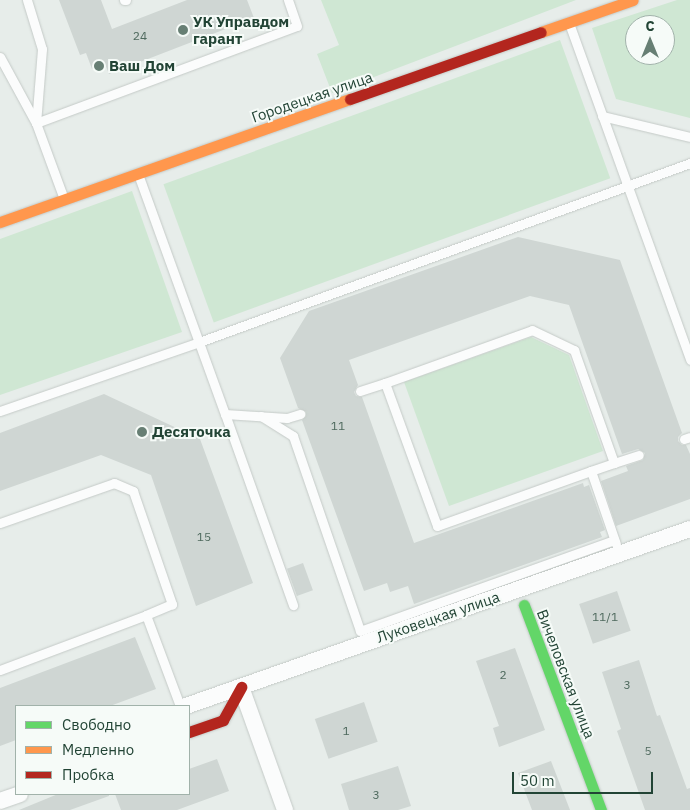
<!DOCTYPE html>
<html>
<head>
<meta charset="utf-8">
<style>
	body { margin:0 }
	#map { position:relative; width:690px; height:810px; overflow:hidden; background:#e7edea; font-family:"IBM Plex Sans",sans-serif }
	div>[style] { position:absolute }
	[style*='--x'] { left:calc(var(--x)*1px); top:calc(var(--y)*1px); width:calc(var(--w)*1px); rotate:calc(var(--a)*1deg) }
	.green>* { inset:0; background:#cfe7d3; transform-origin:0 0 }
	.building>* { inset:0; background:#cfd6d3; transform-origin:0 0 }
	.roads { filter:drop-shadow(0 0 1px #c4cac7) drop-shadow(0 0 1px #c4cac7) }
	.lane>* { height:9px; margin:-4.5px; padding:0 4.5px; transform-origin:4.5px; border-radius:4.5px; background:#fbfcfc }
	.street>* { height:16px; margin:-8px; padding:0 8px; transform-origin:8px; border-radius:8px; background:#fbfcfc }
	.fast>* { height:11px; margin:-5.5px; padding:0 5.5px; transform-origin:5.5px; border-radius:5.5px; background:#63d668 }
	.slow>* { height:11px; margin:-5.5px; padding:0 5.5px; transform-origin:5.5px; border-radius:5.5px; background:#ff974d }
	.jam>* { height:11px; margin:-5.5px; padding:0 5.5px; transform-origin:5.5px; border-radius:5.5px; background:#b3261e }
	.dots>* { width:14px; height:14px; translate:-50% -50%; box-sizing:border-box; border:2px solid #f6fbf8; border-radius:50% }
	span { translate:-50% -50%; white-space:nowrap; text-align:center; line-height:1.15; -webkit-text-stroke:4px #f6fbf8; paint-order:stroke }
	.number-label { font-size:12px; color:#4e695d }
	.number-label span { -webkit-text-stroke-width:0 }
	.poi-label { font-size:15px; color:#224435; font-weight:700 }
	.left { translate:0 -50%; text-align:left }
	.street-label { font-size:15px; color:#224435 }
	.legend { position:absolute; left:15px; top:705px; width:175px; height:90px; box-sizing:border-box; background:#f6fbf8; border:1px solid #a1b2aa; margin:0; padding:6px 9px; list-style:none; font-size:15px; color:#224435 }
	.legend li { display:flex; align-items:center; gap:10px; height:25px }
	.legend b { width:25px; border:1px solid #a1b2aa }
	.north { position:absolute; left:625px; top:15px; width:50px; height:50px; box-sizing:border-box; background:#f6fbf8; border:1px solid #a1b2aa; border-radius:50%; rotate:0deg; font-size:14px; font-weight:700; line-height:20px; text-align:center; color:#224435 }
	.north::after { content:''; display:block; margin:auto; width:18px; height:22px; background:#677f74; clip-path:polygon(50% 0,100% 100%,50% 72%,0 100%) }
	.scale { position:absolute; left:512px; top:772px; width:141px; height:22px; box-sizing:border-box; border:2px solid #224435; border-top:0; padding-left:6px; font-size:15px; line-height:18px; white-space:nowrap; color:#224435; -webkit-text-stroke:4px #f6fbf8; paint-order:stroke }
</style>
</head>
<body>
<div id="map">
	<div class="green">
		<i style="clip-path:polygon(321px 0,576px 0,332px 93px,317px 54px,339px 45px)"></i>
		<i style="clip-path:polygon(evenodd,677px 0,690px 0,690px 118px,616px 99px,592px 28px,677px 0,635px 25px,665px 25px,665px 55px,635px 55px,635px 25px)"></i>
		<i style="left:560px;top:40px;width:147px;height:422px;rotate:70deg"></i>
		<i style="clip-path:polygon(132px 191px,182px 332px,0 395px,0 239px)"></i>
		<i style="clip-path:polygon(531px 337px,569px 355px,603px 451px,449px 506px,404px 382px)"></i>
	</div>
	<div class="building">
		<i style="clip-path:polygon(59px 0,101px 0,112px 29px,187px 0,247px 0,254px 18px,109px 74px,105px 64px,92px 69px,86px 53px,80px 55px)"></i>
		<i style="clip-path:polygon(518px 237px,620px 260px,682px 433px,678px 437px,678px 441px,682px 445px,686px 445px,690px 454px,690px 499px,616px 526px,601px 481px,628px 471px,626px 466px,643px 460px,645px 453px,638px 449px,622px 454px,569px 305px,530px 296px,349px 360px,358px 385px,354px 392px,356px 396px,362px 397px,414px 543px,583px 483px,584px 487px,589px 485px,605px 530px,600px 532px,602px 537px,414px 604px,408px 586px,390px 592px,387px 583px,364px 591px,302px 420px,306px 416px,306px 412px,298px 408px,280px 358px,309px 311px)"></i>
		<i style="clip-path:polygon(104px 394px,200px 439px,253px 583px,196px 606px,151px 475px,101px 455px,0 491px,0 433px)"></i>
		<i style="left:303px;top:563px;width:29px;height:17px;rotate:70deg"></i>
		<i style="left:617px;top:591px;width:42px;height:40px;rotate:71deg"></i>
		<i style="clip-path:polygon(135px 637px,156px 689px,110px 706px,16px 706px,16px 740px,0 746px,0 688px)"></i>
		<i style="clip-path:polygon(515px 648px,545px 730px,499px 747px,493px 728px,499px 726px,476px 661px)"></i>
		<i style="clip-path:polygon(639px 660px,657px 716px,660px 715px,687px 789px,690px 788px,690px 810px,645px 810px,617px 731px,621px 729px,602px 672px)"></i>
		<i style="left:364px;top:702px;width:42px;height:52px;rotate:71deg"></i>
		<i style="clip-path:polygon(217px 759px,229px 791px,177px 810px,121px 810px,115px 794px,189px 794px,189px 769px)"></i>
		<i style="clip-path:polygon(551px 761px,570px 810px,532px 810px,518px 773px)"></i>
		<i style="clip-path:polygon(398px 766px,411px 806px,398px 810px,349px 810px,341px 784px)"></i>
		<i style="clip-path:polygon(58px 794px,109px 794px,109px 796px,70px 810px,19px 810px)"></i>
	</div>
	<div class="roads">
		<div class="lane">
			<i style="--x:27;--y:0;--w:51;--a:73"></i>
			<i style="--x:42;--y:49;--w:74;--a:94.6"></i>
			<i style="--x:36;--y:123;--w:81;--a:69.8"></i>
			<i style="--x:124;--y:0;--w:2;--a:0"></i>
			<i style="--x:569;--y:23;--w:358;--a:70.2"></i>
			<i style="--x:0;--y:57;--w:75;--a:61.4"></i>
			<i style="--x:36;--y:123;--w:278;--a:-20.4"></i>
			<i style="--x:297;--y:26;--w:28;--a:-109"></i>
			<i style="--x:602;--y:116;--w:90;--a:13.4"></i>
			<i style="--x:138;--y:174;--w:255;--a:70.1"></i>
			<i style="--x:225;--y:414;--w:62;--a:3.7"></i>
			<i style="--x:287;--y:418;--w:14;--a:-17"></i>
			<i style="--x:385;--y:383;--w:156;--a:-19.8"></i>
			<i style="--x:532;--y:330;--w:47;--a:25.5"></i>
			<i style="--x:574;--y:350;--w:120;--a:70.5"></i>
			<i style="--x:614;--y:463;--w:24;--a:161"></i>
			<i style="--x:360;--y:391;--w:26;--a:-18"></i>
			<i style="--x:385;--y:383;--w:152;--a:70"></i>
			<i style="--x:437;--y:526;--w:164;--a:-19.7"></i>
			<i style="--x:591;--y:471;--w:77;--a:71.1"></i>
			<i style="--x:0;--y:411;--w:211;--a:-19.1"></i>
			<i style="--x:199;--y:342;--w:523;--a:-20.03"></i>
			<i style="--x:225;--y:414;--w:203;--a:70.4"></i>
			<i style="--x:261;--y:416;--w:38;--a:32"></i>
			<i style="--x:293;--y:436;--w:206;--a:71"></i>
			<i style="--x:360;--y:631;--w:270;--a:-19.7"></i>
			<i style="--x:684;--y:439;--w:6;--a:-18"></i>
			<i style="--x:614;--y:463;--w:26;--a:-18"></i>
			<i style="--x:0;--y:523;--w:121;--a:-19.3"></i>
			<i style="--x:114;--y:483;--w:21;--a:23"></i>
			<i style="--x:133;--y:491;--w:120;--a:71"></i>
			<i style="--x:172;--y:604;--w:28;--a:157"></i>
			<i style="--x:0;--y:670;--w:156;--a:-20.6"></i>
			<i style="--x:146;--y:615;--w:97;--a:69.5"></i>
		</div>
		<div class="street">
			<i style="--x:241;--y:687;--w:131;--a:70.3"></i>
			<i style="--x:186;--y:706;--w:534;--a:-19.35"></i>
			<i style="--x:0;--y:801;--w:21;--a:-19"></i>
		</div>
		<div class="fast">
			<i style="--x:524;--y:605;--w:219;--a:69.4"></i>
		</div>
		<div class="slow">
			<i style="--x:541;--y:32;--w:97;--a:-19.2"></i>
			<i style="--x:0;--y:222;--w:371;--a:-19.4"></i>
		</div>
		<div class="jam">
			<i style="--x:350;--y:99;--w:202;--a:-19.3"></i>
			<i style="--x:189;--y:732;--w:36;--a:-19"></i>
			<i style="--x:223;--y:720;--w:38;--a:-61"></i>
		</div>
	</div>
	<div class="dots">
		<i style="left:183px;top:30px;background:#677f74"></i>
		<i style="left:99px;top:66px;background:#677f74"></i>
		<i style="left:142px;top:432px;background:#677f74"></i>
	</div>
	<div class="number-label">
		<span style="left:140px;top:36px">24</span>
		<span style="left:338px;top:426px">11</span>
		<span style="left:204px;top:537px">15</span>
		<span style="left:605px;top:617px">11/1</span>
		<span style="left:503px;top:675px">2</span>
		<span style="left:627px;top:685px">3</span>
		<span style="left:346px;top:731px">1</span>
		<span style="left:648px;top:751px">5</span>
		<span style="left:376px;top:795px">3</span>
	</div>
	<div class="poi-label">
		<span class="left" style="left:193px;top:30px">УК Управдом<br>гарант</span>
		<span class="left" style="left:109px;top:66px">Ваш Дом</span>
		<span class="left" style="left:152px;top:432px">Десяточка</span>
	</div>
	<div class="street-label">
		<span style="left:312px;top:97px;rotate:-19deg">Городецкая улица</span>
		<span style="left:438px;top:617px;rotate:-19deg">Луковецкая улица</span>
		<span style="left:566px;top:674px;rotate:69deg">Вичеловская улица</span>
	</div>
	<ul class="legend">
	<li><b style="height:6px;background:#63d668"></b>Свободно</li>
	<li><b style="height:6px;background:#ff974d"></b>Медленно</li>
	<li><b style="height:6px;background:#b3261e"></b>Пробка</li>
	</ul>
	<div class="north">С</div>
	<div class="scale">50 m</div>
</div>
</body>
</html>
